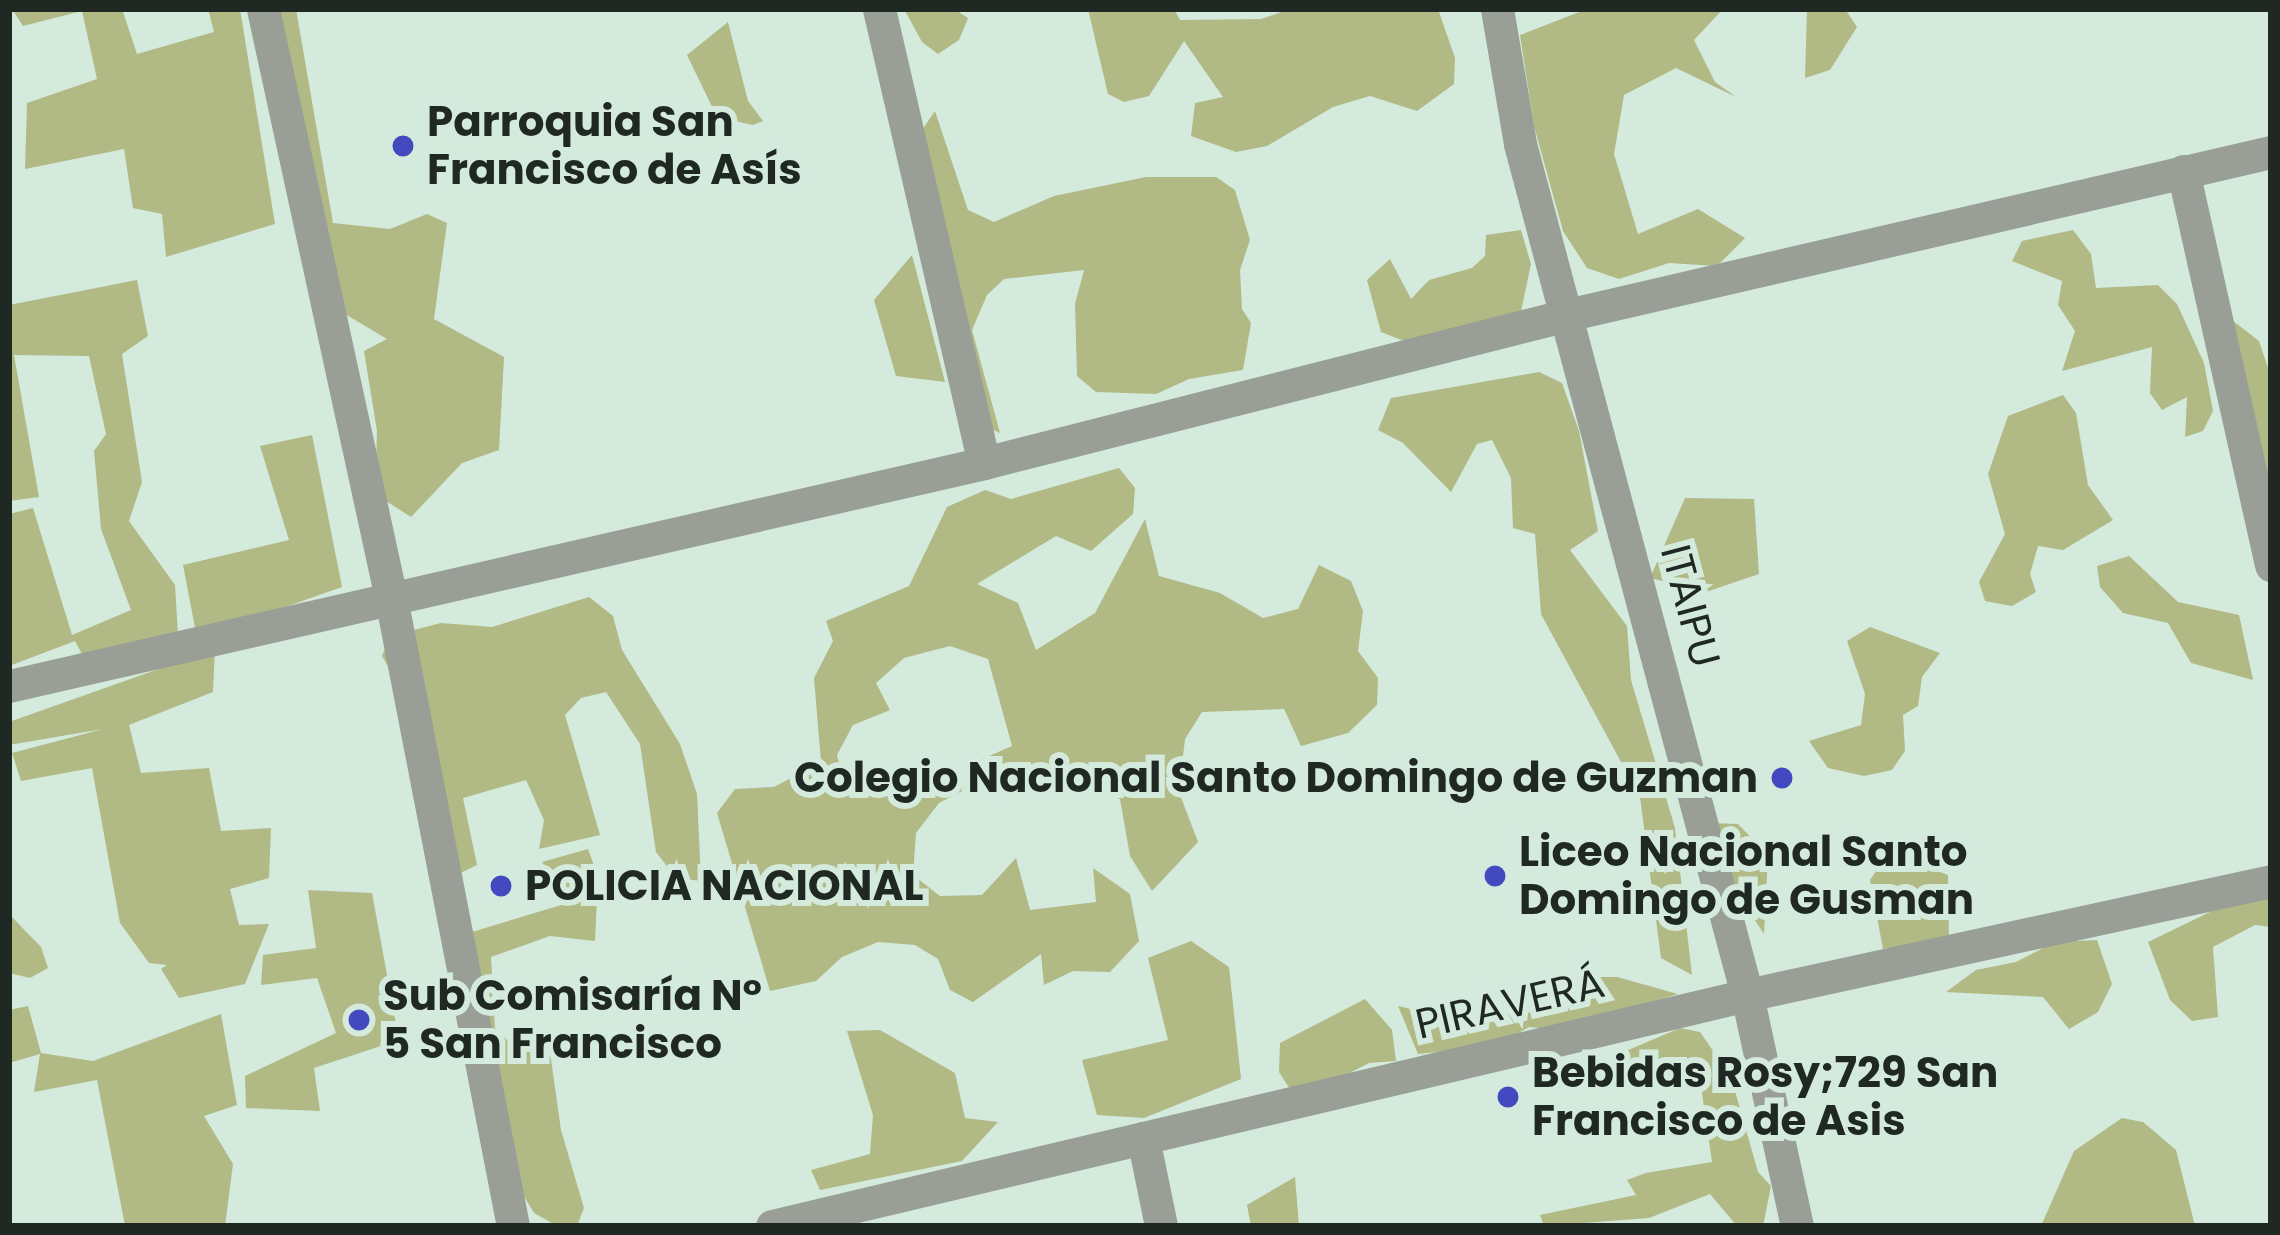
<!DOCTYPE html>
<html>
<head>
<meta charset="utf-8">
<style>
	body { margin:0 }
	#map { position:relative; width:2280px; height:1235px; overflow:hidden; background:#d3eadd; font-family:Poppins,sans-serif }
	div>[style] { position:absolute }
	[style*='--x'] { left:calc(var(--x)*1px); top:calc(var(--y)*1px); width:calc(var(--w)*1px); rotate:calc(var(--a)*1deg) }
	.green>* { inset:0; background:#b1b985 }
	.minor>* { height:33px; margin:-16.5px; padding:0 16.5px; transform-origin:16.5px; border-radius:16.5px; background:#999f96 }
	.dots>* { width:33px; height:33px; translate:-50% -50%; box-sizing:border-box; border:6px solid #d3eadd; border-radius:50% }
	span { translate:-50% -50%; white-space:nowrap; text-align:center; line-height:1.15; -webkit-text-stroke:12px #d3eadd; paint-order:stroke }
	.poi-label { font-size:42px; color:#1f2823; font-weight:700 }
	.left { translate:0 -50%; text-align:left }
	.right { translate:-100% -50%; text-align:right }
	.street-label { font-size:42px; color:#1f2823 }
	.frame { position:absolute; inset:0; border:12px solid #1f2823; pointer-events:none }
</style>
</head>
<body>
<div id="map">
	<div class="green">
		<i style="clip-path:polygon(12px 9px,122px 9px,137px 54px,214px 32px,208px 9px,240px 9px,275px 224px,166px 257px,162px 214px,133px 208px,124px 149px,25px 169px,27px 103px,97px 79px,82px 11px,23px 26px)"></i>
		<i style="clip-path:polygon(273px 9px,296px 9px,333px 223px,390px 229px,427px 214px,447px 223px,434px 319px,504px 357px,499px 450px,462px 463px,411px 517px,375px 494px,377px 431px,364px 351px,387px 339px,330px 305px)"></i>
		<i style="clip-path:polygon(904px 9px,954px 9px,968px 18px,959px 40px,938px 54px,922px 42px)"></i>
		<i style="clip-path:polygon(1088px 9px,1174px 9px,1180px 20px,1261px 19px,1290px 9px,1438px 9px,1455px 58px,1454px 84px,1417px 111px,1370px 96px,1333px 107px,1267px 146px,1236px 152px,1191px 136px,1195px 103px,1223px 97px,1184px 41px,1149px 96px,1124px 102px,1108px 94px)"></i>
		<i style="clip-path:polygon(1587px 9px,1723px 9px,1694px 40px,1715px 82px,1736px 97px,1676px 68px,1624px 95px,1614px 154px,1638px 234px,1698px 209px,1745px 238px,1717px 266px,1669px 263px,1619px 279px,1587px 268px,1563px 231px,1534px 126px,1520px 35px)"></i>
		<i style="clip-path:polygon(1807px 9px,1845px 9px,1857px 27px,1830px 70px,1805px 78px)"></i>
		<i style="clip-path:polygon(728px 22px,748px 101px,763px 121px,753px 125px,717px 117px,687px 55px)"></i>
		<i style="clip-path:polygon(935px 111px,968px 210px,994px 222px,1054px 196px,1146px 177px,1216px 177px,1235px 190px,1250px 240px,1240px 270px,1242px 309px,1251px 323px,1243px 370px,1189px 379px,1156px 394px,1096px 392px,1077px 376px,1075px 304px,1084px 270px,1004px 279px,987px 295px,972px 330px,1000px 433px,979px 423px,918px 136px)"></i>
		<i style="clip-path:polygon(1521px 230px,1531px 264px,1519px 321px,1496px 318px,1404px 341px,1381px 332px,1367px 280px,1390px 259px,1411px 299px,1429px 280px,1472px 268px,1485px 256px,1486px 235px)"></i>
		<i style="clip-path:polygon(2073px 230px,2091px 254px,2096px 288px,2158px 285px,2177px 304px,2204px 363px,2213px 411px,2203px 431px,2185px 437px,2187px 397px,2162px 410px,2150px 393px,2152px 347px,2062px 371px,2075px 331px,2058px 305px,2062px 281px,2012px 261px,2022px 241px)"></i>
		<i style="clip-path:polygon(912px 255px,945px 382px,896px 376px,874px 300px)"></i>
		<i style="clip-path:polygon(137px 280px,148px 336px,122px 354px,142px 482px,129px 521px,175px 585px,178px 635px,83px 656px,75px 641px,9px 666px,9px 514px,33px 508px,72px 635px,131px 610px,101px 529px,94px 451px,106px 434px,89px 356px,14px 355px,39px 497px,9px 501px,9px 305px)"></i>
		<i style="clip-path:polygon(2228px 317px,2259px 341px,2271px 377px,2271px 519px)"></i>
		<i style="clip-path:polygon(1539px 372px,1562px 383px,1579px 431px,1598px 531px,1570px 550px,1627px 626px,1631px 680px,1675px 828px,1692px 975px,1661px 958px,1640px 797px,1541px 614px,1535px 534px,1513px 528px,1511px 478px,1492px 440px,1477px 444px,1451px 492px,1403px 443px,1378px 430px,1391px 398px)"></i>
		<i style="clip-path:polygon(2063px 395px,2076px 413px,2088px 485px,2113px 520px,2063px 550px,2038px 546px,2030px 574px,2036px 592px,2012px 606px,1985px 601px,1979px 582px,2005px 534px,1988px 474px,2008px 416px)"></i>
		<i style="clip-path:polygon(312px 435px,342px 587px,197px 638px,183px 565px,289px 540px,260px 446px)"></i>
		<i style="clip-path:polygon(1119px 468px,1135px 488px,1133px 514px,1091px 551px,1056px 536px,977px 584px,1018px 603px,1036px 650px,1095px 613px,1145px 519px,1159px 576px,1220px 593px,1263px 618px,1298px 609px,1319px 565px,1351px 581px,1363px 611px,1358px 651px,1378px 678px,1377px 705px,1348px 733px,1301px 746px,1284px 709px,1202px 712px,1185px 739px,1179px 792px,1198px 842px,1152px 891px,1130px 856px,1120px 799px,1062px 782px,974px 788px,971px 764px,1012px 746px,988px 659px,950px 646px,904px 658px,876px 683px,890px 710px,853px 725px,837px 755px,848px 795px,960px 770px,962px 791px,939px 803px,916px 833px,913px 875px,940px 896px,982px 895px,1016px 858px,1030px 910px,1096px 902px,1093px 868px,1130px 894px,1139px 941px,1110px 972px,1073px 971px,1044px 985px,1041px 954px,973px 1002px,950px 990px,938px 959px,915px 945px,878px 942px,842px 957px,816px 981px,770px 991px,717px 813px,735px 789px,774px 787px,821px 762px,814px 678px,833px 641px,826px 621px,909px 586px,947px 507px,985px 490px,1011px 499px)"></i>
		<i style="clip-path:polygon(1685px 498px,1754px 499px,1759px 574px,1706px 592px,1650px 578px)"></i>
		<i style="clip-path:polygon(2129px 556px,2178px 602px,2239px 615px,2253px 680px,2191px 663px,2168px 623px,2123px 613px,2100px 587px,2097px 566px)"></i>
		<i style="clip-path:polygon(589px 597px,613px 616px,622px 650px,680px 744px,697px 794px,701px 881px,676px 878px,656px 852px,640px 744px,606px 692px,581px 698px,565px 715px,600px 835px,539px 849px,544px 820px,526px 780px,463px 798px,477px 865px,442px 882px,406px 698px,382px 656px,390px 636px,441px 623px,492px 627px)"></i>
		<i style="clip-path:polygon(1870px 627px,1940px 653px,1922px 677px,1918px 706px,1903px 715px,1905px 751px,1892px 770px,1864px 776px,1828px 768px,1809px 741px,1861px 725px,1865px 694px,1847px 641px)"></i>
		<i style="clip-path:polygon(215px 649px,213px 692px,129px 725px,141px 773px,209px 768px,221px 831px,271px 828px,269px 878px,230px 889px,239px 925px,269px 924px,245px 984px,179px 998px,161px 969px,167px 965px,149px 963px,120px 923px,92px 768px,21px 781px,12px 753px,103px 729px,9px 745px,9px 722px)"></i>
		<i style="clip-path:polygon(1711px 823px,1738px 824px,1768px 855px,1764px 934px,1710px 851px)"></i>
		<i style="clip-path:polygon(588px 849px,598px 877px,595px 941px,550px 936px,491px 957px,495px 1028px,516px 1049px,548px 1038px,561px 1130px,584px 1208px,577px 1226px,557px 1226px,534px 1213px,509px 1171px,452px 938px,568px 903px,542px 862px)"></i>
		<i style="clip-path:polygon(1888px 853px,1948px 875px,1949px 939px,1883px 949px,1870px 880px)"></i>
		<i style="clip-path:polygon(308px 890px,372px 893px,399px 1040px,314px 1068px,320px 1111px,246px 1108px,245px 1076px,336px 1033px,317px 978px,261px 985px,263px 955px,316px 948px)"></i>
		<i style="clip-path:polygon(2271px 897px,2271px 927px,2255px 925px,2213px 947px,2218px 1017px,2192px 1021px,2170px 1000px,2148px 942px,2212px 911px)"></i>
		<i style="clip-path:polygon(9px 914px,41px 947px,48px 968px,30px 978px,9px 973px)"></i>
		<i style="clip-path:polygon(2097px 940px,2112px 984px,2098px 1012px,2069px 1029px,2043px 997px,1946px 992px,1976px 970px,2016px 962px,2055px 942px)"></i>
		<i style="clip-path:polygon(1191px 941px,1229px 967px,1241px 1079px,1144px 1118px,1097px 1115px,1082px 1060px,1168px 1040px,1148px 958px)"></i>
		<i style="clip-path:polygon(1579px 977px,1617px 977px,1678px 994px,1560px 1030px,1529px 1027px,1493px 1047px,1418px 1054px,1398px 1006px,1455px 1019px,1558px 1010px)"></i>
		<i style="clip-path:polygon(1365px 999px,1392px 1030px,1396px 1061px,1369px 1063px,1297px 1100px,1279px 1072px,1280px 1043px)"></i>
		<i style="clip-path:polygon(28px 1006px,41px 1053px,93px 1061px,221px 1014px,237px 1105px,204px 1116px,233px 1164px,225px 1226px,125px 1226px,97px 1080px,34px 1092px,40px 1054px,9px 1063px,9px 1010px)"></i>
		<i style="clip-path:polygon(1680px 1028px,1700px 1032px,1731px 1077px,1758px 1172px,1771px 1186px,1763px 1226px,1737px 1226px,1710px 1194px,1649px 1218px,1544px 1226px,1540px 1215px,1636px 1195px,1627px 1180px,1646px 1173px,1712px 1162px,1701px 1086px,1684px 1078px,1631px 1088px,1617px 1071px,1626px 1051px)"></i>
		<i style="clip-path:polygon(880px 1030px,955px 1073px,965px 1118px,998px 1122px,962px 1161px,820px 1190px,811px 1170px,870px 1154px,873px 1115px,847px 1031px)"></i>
		<i style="clip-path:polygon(2122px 1118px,2143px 1122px,2176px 1150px,2195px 1226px,2041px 1226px,2074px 1151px)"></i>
		<i style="clip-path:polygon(1295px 1177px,1299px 1226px,1251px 1226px,1247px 1205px)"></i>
	</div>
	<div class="minor">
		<i style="--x:263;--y:9;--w:603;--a:77.74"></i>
		<i style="--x:391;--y:598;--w:640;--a:79.01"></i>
		<i style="--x:879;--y:9;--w:466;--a:77"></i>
		<i style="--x:1497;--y:9;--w:137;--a:80.3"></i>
		<i style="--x:1520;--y:144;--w:881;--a:75.06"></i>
		<i style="--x:1747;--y:995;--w:236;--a:77.8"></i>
		<i style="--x:2183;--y:171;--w:404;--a:77.4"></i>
		<i style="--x:9;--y:686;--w:1000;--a:-12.88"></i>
		<i style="--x:984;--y:463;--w:601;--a:-14.24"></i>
		<i style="--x:1567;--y:315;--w:723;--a:-13.04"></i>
		<i style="--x:1143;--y:1138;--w:90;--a:78.4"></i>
		<i style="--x:772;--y:1226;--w:1002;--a:-13.33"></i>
		<i style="--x:1747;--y:995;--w:536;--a:-12.27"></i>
	</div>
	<div class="dots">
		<i style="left:403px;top:146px;background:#434abf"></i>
		<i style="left:1782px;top:778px;background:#434abf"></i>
		<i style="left:1495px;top:876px;background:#434abf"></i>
		<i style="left:501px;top:886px;background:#434abf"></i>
		<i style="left:359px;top:1020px;background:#434abf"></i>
		<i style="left:1508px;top:1097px;background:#434abf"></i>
	</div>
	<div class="poi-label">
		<span class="left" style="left:427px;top:146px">Parroquia San<br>Francisco de Asís</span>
		<span class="right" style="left:1758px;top:778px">Colegio Nacional Santo Domingo de Guzman</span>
		<span class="left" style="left:1519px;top:876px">Liceo Nacional Santo<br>Domingo de Gusman</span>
		<span class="left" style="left:525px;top:886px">POLICIA NACIONAL</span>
		<span class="left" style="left:383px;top:1020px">Sub Comisaría N°<br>5 San Francisco</span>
		<span class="left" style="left:1532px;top:1097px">Bebidas Rosy;729 San<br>Francisco de Asis</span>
	</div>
	<div class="street-label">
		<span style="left:1690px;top:606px;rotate:75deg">ITAIPU</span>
		<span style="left:1510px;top:1004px;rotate:-13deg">PIRAVERÁ</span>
	</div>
	<div class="frame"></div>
</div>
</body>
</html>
